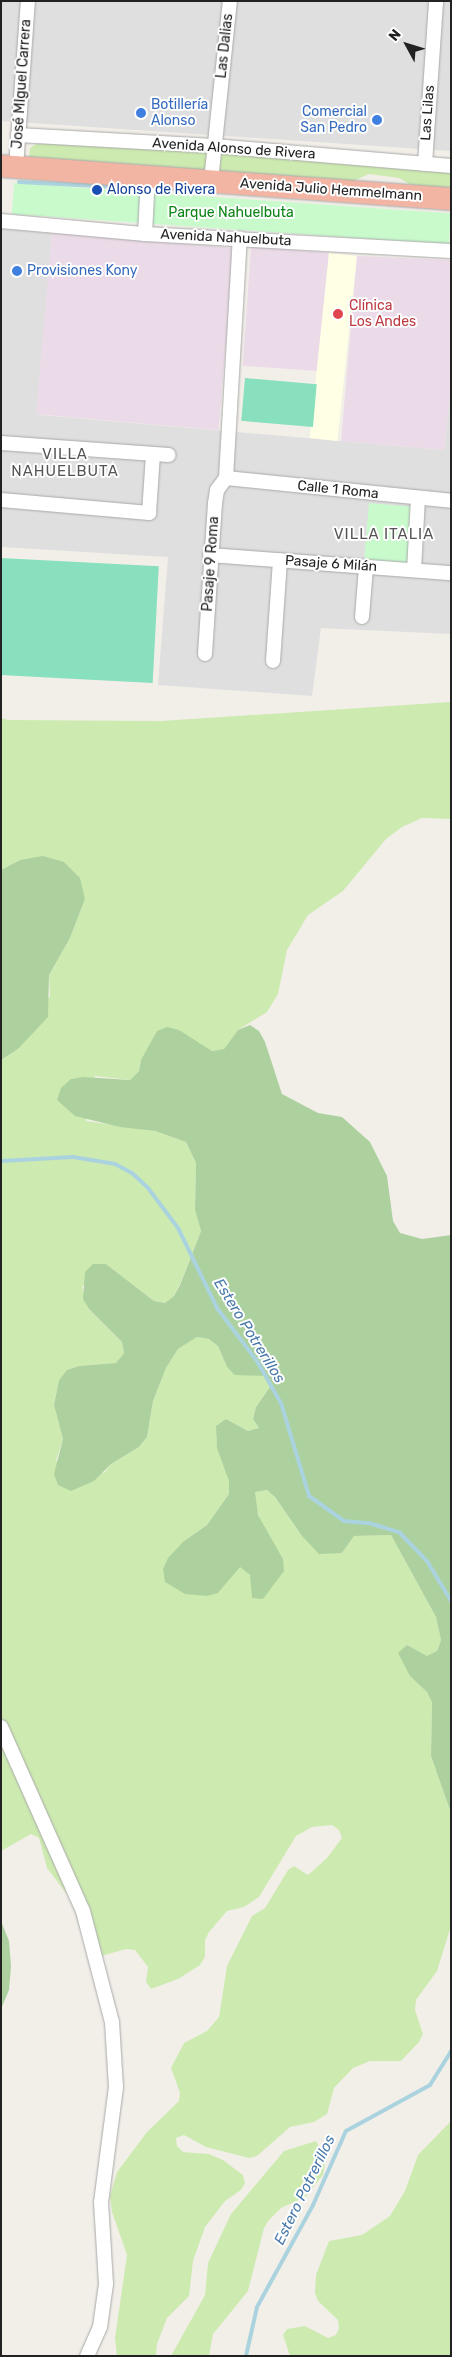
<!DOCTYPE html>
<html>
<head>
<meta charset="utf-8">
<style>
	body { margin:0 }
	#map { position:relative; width:452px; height:2357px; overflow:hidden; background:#f2efe9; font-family:Rubik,sans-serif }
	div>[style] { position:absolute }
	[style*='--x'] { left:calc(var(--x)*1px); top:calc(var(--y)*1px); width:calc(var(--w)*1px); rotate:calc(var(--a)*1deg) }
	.residential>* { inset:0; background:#e0dfdf }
	.industrial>* { inset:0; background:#ebdbe8; transform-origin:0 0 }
	.education>* { inset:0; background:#ffffe5; transform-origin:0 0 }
	.grass>* { inset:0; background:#cdebb0 }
	.forest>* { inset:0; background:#add19e }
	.park>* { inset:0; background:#c8facc; transform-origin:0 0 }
	.pitch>* { inset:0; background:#88e0be; transform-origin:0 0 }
	.stream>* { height:4px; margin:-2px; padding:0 2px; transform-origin:2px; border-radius:2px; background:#aad3df }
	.roads { filter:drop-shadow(0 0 1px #a9a9a9) drop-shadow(0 0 1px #a9a9a9) }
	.minor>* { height:14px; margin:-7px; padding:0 7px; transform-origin:7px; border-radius:7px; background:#fff }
	.trunk>* { height:22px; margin:-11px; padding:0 11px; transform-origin:11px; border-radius:11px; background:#f2b4a3 }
	.dots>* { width:14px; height:14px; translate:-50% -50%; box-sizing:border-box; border:2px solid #fff; border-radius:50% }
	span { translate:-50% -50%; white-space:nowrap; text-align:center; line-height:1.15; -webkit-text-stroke:4px #fff; paint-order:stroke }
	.street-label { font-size:14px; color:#222 }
	.shop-label { font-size:14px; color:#366cbe }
	.left { translate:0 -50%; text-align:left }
	.right { translate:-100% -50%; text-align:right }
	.transit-label { font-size:14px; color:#164399 }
	.park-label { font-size:14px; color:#0c8416 }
	.health-label { font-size:14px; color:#be3a42 }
	.neighbourhood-label { font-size:15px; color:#555; letter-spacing:1px }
	.water-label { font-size:15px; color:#4a7aab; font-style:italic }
	.frame { position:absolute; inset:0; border:2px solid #222; pointer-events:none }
	.north { position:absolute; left:382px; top:20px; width:50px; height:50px; -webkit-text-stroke:4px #fff; paint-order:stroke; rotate:309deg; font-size:14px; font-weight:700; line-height:20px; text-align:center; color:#222 }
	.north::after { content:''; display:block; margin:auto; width:18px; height:22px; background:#222; clip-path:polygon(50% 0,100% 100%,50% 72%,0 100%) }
</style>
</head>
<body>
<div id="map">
	<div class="residential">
		<i style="clip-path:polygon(1px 1px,451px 1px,451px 151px,1px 121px)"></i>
		<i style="clip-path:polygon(1px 228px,52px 232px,40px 415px,444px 450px,451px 387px,451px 634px,321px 628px,312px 696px,158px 685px,168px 557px,1px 547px)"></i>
	</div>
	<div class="industrial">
		<i style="left:52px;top:232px;width:183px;height:183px;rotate:5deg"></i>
		<i style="left:251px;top:247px;width:78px;height:119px;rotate:4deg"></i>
		<i style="clip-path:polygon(357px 256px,451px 260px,451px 387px,444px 450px,341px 441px)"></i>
	</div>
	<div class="education">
		<i style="left:329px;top:253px;width:28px;height:186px;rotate:6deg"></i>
	</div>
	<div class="grass">
		<i style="clip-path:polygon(44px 139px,451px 172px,451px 190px,416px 188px,399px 178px,369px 174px,351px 182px,29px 160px,30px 148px)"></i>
		<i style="clip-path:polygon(451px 702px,451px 819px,422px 818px,402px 827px,386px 839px,343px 891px,308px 915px,287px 950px,278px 994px,267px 1012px,238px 1030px,224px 1049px,212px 1051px,201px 1047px,179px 1030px,141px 1060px,139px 1071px,130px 1080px,95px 1076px,86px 1121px,155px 1131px,186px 1142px,196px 1163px,195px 1210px,201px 1231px,180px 1284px,174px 1296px,165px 1303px,154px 1301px,106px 1264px,82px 1287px,89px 1309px,122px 1342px,124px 1353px,116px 1363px,79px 1366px,67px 1370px,59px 1380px,54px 1405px,63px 1439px,56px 1461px,104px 1473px,111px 1464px,139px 1447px,147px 1437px,153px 1401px,166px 1368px,178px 1349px,197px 1337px,209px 1339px,218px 1346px,227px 1367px,267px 1376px,270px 1387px,256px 1407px,253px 1419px,259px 1428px,248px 1431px,226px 1419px,216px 1438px,229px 1481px,229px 1494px,207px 1525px,184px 1541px,185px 1594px,218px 1593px,240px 1566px,250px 1575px,253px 1587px,283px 1559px,263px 1527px,254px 1503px,255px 1492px,267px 1490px,275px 1497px,302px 1536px,342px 1553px,354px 1536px,391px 1535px,436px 1617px,441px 1640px,437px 1651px,427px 1657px,407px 1645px,410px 1676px,428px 1692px,432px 1702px,431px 1756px,451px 1813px,451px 1926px,437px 1971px,416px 2000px,415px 2010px,423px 2034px,419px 2042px,401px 2061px,370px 2061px,353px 2068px,334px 2088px,327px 2114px,314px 2122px,290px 2127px,257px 2156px,249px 2158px,206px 2147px,184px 2135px,176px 2138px,177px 2146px,183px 2152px,209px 2154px,223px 2160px,243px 2175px,245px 2183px,241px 2190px,225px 2201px,205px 2227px,193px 2261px,189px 2296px,167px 2318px,157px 2344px,156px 2356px,117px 2356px,115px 2338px,127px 2255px,112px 2212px,110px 2196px,117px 2172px,147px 2132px,179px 2101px,180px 2093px,171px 2068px,184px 2043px,207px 2031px,219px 2017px,227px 1966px,252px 1916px,265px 1908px,288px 1870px,294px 1866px,308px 1875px,327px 1858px,342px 1838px,339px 1830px,332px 1825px,312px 1827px,296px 1836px,259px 1897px,244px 1907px,227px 1911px,209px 1932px,205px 1940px,205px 1957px,200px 1965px,178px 1979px,151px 1989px,146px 1982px,148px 1967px,135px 1950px,126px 1949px,101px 1956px,87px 1946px,70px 1898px,47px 1868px,39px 1838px,31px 1834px,1px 1851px,1px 1060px,18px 1049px,50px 996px,49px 975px,70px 938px,85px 899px,20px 860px,1px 870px,1px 718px,9px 720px,161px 721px)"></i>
		<i style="clip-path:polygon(451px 2121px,451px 2356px,290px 2356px,283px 2335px,287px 2329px,305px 2326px,328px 2338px,336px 2335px,339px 2328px,338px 2320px,318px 2301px,315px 2293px,316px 2275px,329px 2241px,362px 2235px,390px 2216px,405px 2191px,418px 2155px)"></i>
		<i style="clip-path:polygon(316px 2141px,326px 2159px,323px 2175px,305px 2197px,281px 2208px,269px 2220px,264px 2228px,248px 2291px,213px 2334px,209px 2356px,171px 2356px,205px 2295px,208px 2263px,231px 2214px,284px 2151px)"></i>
	</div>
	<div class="forest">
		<i style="clip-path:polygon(43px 856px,64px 862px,80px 878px,85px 899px,70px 938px,49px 975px,48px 1017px,18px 1049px,1px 1060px,1px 870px,20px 860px)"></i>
		<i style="clip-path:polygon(250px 1025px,259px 1031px,265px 1042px,282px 1094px,318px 1113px,342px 1117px,370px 1142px,387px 1176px,393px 1221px,400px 1233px,422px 1239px,451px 1235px,451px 1813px,431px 1756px,432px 1702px,427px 1692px,410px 1676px,398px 1653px,407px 1645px,427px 1656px,437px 1651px,441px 1640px,436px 1617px,391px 1535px,354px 1536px,342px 1553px,319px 1554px,302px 1536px,275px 1497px,267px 1490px,255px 1492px,258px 1515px,283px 1559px,284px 1571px,263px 1599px,252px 1598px,250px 1575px,240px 1567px,218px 1593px,207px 1596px,185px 1594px,165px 1582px,163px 1569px,168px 1558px,184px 1541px,207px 1525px,229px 1494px,229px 1481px,217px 1448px,216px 1426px,226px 1419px,248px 1431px,259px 1428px,253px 1419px,256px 1407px,270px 1387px,267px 1376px,235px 1375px,227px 1367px,218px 1346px,209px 1339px,197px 1337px,178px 1349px,166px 1368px,153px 1401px,147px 1437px,139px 1447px,111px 1464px,94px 1481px,71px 1491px,58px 1485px,54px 1474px,63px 1439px,54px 1405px,59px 1380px,67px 1370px,79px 1366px,116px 1363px,124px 1353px,122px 1342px,89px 1309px,83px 1299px,85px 1272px,93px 1264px,106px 1264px,154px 1301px,165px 1303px,174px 1296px,180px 1285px,201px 1231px,195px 1210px,196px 1163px,186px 1142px,155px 1131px,120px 1127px,75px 1116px,57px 1100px,61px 1088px,71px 1079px,83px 1077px,130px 1080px,139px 1071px,141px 1060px,157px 1031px,167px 1027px,179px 1030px,212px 1051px,224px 1049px,238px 1030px)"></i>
		<i style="clip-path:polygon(1px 1921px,9px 1941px,11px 1966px,9px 1990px,1px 2009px)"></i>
	</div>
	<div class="park">
		<i style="left:14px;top:183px;width:438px;height:31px;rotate:4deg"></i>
		<i style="left:369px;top:503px;width:46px;height:58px;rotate:5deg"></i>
	</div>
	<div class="pitch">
		<i style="left:245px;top:378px;width:72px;height:43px;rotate:5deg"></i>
		<i style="left:1px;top:558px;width:158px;height:117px;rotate:3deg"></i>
	</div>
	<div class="stream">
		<i style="--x:19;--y:182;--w:119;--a:2.9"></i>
		<i style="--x:1;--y:1161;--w:72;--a:-3.2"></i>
		<i style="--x:73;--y:1157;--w:43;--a:9.5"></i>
		<i style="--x:115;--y:1164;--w:19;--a:28"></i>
		<i style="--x:132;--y:1173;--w:22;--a:43"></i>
		<i style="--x:148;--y:1188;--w:50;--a:53.1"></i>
		<i style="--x:178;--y:1228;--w:89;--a:64"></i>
		<i style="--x:217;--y:1308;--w:66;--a:53"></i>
		<i style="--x:257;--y:1361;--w:48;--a:60.3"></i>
		<i style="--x:281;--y:1403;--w:97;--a:73.2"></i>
		<i style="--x:309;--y:1496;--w:43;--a:35.5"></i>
		<i style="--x:344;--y:1521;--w:25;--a:5"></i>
		<i style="--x:369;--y:1523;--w:31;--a:17"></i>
		<i style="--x:399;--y:1532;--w:40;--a:46"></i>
		<i style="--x:427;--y:1561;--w:47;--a:59"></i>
		<i style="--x:246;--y:2356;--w:50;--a:-77.3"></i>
		<i style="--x:257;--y:2307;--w:116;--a:-61.2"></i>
		<i style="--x:313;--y:2205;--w:81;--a:-66"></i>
		<i style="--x:346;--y:2131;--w:96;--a:-28.7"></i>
		<i style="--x:430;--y:2085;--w:40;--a:-58"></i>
	</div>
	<div class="roads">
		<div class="minor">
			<i style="--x:18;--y:135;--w:196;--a:3.2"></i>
			<i style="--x:214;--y:146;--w:238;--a:4.8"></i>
			<i style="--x:425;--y:164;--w:163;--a:-86.1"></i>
			<i style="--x:16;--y:167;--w:166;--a:-85.9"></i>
			<i style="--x:211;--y:181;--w:181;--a:-84"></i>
			<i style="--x:1;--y:221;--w:145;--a:5.2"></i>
			<i style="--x:145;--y:234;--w:306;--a:3.2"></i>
			<i style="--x:145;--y:234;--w:58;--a:-87"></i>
			<i style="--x:1;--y:443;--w:168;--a:4.1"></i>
			<i style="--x:226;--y:478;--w:240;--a:-86.7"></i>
			<i style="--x:226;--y:478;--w:226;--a:5.8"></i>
			<i style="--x:1;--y:500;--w:149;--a:5"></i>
			<i style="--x:149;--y:513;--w:59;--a:-86.1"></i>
			<i style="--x:210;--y:555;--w:242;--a:4.3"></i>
			<i style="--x:414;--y:570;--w:71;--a:-86.8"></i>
			<i style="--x:362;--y:617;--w:50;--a:-85.4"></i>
			<i style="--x:205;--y:654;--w:151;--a:-86.2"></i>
			<i style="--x:215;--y:503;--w:13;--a:-81"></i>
			<i style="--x:217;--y:490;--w:15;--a:-53"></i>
			<i style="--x:273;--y:661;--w:101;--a:-86"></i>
			<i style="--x:1;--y:1727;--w:201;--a:66"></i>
			<i style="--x:83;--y:1911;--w:115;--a:75.4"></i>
			<i style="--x:112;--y:2022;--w:65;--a:86.5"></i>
			<i style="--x:116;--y:2087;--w:116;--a:97.4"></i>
			<i style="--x:101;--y:2202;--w:82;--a:86.5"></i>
			<i style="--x:106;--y:2284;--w:43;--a:97.9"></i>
			<i style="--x:100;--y:2327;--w:32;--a:114"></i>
		</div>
		<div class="trunk">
			<i style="--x:1;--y:166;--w:451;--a:4.2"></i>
		</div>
	</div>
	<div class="dots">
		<i style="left:141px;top:113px;background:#3f7fe0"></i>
		<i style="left:377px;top:120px;background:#3f7fe0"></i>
		<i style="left:97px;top:190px;background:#1a4fb4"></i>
		<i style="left:17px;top:271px;background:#3f7fe0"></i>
		<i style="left:338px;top:314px;background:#e0444e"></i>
	</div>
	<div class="street-label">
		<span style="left:225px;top:46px;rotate:-84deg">Las Dalias</span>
		<span style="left:22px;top:84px;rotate:-86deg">José MIguel Carrera</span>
		<span style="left:428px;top:113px;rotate:-86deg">Las Lilas</span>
		<span style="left:234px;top:149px;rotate:4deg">Avenida Alonso de Rivera</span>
		<span style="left:331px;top:190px;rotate:4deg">Avenida Julio Hemmelmann</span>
		<span style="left:226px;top:238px;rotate:3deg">Avenida Nahuelbuta</span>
		<span style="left:338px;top:490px;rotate:6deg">Calle 1 Roma</span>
		<span style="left:211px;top:564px;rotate:-86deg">Pasaje 9 Roma</span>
		<span style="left:331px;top:564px;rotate:4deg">Pasaje 6 Milán</span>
	</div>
	<div class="shop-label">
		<span class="left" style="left:151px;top:113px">Botillería<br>Alonso</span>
		<span class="right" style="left:367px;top:120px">Comercial<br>San Pedro</span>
		<span class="left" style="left:27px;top:271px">Provisiones Kony</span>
	</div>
	<div class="transit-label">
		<span class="left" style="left:107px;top:190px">Alonso de Rivera</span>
	</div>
	<div class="park-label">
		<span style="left:231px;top:213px">Parque Nahuelbuta</span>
	</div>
	<div class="health-label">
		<span class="left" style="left:349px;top:314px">Clínica<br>Los Andes</span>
	</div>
	<div class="neighbourhood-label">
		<span style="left:65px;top:463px">VILLA<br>NAHUELBUTA</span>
		<span style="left:384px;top:535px">VILLA ITALIA</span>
	</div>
	<div class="water-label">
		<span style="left:249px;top:1331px;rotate:58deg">Estero Potrerillos</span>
		<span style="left:305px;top:2190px;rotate:-64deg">Estero Potrerillos</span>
	</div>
	<div class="frame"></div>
	<div class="north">N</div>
</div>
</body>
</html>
